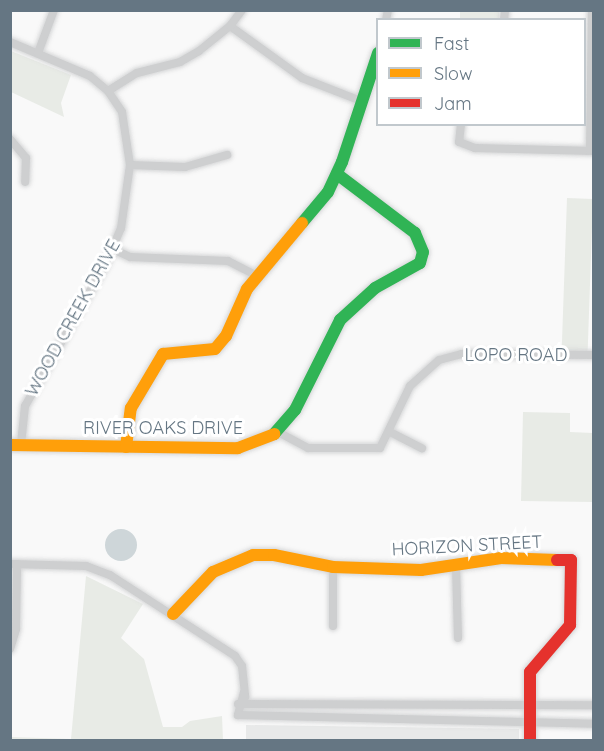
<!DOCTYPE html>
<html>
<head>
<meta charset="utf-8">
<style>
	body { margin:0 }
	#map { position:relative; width:604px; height:751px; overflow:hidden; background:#f9f9f9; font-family:Quicksand,sans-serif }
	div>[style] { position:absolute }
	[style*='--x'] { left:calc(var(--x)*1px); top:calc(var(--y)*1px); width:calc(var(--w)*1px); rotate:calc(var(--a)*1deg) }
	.built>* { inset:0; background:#e8e9e9 }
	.green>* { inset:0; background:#e8ebe6; transform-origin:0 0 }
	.water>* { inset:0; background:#ced6d9 }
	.round { border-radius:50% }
	.roads { filter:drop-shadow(0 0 2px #d5d6d7) drop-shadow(0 0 2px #d5d6d7) }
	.street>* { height:8px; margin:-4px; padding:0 4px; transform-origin:4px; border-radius:4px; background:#cecfd0 }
	.fast>* { height:12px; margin:-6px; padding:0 6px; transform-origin:6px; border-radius:6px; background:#30b455 }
	.slow>* { height:12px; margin:-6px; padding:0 6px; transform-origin:6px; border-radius:6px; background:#ff9f0a }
	.jam>* { height:12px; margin:-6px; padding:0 6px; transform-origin:6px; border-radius:6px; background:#e5322d }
	span { translate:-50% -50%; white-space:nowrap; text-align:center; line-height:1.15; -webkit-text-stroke:6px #fff; paint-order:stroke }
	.street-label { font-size:18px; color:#657683 }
	.frame { position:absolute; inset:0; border:12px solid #657683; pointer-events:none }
	.legend { position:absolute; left:376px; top:18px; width:210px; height:108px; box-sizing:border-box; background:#fff; border:2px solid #c1c8cd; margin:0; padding:8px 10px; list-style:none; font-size:18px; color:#657683 }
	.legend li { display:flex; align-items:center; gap:12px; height:30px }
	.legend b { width:30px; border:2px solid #c1c8cd }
</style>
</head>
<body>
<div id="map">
	<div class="built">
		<i style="clip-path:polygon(246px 725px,519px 729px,519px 740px,246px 740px)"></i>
	</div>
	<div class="green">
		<i style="left:460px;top:11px;width:39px;height:9px"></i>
		<i style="clip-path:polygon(11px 51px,71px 75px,61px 103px,64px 117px,11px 92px)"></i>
		<i style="left:567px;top:198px;width:26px;height:153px;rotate:2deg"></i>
		<i style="clip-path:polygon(523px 412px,570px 413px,570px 432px,593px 433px,593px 502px,521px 501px)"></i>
		<i style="clip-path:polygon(86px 576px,143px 604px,121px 638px,144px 659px,163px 727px,182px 727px,190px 721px,222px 716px,223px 740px,11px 740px,11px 737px,71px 739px)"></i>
	</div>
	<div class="water">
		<i class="round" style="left:105px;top:529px;width:32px;height:32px"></i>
	</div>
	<div class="roads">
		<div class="street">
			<i style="--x:386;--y:20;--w:10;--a:-79"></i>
			<i style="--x:504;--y:20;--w:10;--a:-84"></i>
			<i style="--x:230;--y:26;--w:89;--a:35.8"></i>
			<i style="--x:302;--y:78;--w:63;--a:21.3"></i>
			<i style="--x:10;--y:42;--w:87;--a:23"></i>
			<i style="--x:90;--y:76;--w:23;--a:40"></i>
			<i style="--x:108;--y:91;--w:25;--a:56"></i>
			<i style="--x:122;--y:112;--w:54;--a:81.4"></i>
			<i style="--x:130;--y:165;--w:64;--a:98.1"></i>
			<i style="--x:121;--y:228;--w:38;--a:113"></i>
			<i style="--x:106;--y:263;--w:164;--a:119.5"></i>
			<i style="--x:25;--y:406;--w:39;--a:96"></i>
			<i style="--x:38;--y:53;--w:46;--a:-69.6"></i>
			<i style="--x:108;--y:91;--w:34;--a:-32"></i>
			<i style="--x:137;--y:73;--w:44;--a:-14.3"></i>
			<i style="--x:180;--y:62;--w:22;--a:-30"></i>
			<i style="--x:199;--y:51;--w:40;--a:-39"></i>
			<i style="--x:230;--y:26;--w:20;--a:-53"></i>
			<i style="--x:461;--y:124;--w:18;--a:96"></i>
			<i style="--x:459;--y:142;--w:17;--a:21"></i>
			<i style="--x:475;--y:148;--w:119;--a:1.4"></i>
			<i style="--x:10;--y:139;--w:25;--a:50"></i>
			<i style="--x:26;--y:158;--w:24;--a:92"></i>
			<i style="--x:590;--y:150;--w:140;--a:-89.2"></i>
			<i style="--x:130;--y:165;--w:55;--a:2.1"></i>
			<i style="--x:185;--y:167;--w:44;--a:-15.9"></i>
			<i style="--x:113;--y:249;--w:19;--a:25"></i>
			<i style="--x:130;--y:257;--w:98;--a:2.3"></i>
			<i style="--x:228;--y:261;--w:33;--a:27"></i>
			<i style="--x:278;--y:432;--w:34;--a:28"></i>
			<i style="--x:308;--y:448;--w:72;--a:0"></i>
			<i style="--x:380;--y:448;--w:69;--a:-64.2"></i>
			<i style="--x:410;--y:386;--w:39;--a:-42"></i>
			<i style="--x:439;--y:360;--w:24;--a:-15"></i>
			<i style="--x:462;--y:354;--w:132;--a:0.4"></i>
			<i style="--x:390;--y:432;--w:36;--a:27"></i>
			<i style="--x:10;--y:564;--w:76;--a:1.5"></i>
			<i style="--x:86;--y:566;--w:26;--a:21"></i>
			<i style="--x:110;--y:575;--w:149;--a:32.9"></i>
			<i style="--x:235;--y:656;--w:12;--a:55"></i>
			<i style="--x:242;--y:666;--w:31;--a:84"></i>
			<i style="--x:456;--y:566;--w:72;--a:88.4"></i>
			<i style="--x:333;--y:567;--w:59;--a:90"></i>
			<i style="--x:10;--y:649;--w:21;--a:-73"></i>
			<i style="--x:16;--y:629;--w:65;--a:-89.1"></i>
			<i style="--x:244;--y:692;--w:24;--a:105"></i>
			<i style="--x:238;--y:715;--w:356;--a:1.4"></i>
			<i style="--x:238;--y:704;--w:356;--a:0.2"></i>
		</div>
		<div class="fast">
			<i style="--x:302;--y:223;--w:40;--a:-50"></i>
			<i style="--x:328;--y:192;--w:33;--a:-65"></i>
			<i style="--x:342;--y:162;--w:115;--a:-71.7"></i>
			<i style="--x:274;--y:434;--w:32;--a:-49"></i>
			<i style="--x:295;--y:410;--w:101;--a:-63.4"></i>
			<i style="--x:340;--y:320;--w:47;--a:-42.4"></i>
			<i style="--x:375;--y:288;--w:51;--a:-29.1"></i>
			<i style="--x:420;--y:263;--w:11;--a:-75"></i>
			<i style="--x:423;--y:252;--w:21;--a:-113"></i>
			<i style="--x:415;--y:233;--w:98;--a:-142.9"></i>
		</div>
		<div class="slow">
			<i style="--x:10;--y:445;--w:228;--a:0.8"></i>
			<i style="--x:238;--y:448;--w:39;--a:-21"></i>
			<i style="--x:126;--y:447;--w:39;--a:-83"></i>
			<i style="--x:131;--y:408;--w:63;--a:-59.3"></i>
			<i style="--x:163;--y:354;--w:52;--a:-5.5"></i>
			<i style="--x:215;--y:349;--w:17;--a:-50"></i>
			<i style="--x:226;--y:336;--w:51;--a:-65.9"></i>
			<i style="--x:247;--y:289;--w:86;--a:-50.2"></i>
			<i style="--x:173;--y:614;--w:58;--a:-46.4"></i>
			<i style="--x:213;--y:572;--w:43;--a:-23"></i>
			<i style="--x:253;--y:555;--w:21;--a:0"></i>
			<i style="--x:274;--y:555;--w:60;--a:11.5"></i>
			<i style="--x:333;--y:567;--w:88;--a:2"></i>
			<i style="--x:421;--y:570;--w:81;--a:-8.5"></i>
			<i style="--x:501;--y:558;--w:56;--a:2"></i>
		</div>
		<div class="jam">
			<i style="--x:530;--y:740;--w:68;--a:-90"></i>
			<i style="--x:530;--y:672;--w:62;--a:-49.6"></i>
			<i style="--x:570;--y:625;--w:65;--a:-89.1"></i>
			<i style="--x:571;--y:560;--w:14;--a:180"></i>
		</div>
	</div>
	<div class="street-label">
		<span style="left:73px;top:318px;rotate:-61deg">WOOD CREEK DRIVE</span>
		<span style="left:516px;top:355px">LOPO ROAD</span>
		<span style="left:163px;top:428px">RIVER OAKS DRIVE</span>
		<span style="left:467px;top:546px;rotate:-3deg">HORIZON STREET</span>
	</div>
	<div class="frame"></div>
	<ul class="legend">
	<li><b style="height:8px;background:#30b455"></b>Fast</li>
	<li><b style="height:8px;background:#ff9f0a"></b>Slow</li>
	<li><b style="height:8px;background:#e5322d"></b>Jam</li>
	</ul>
</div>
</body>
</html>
